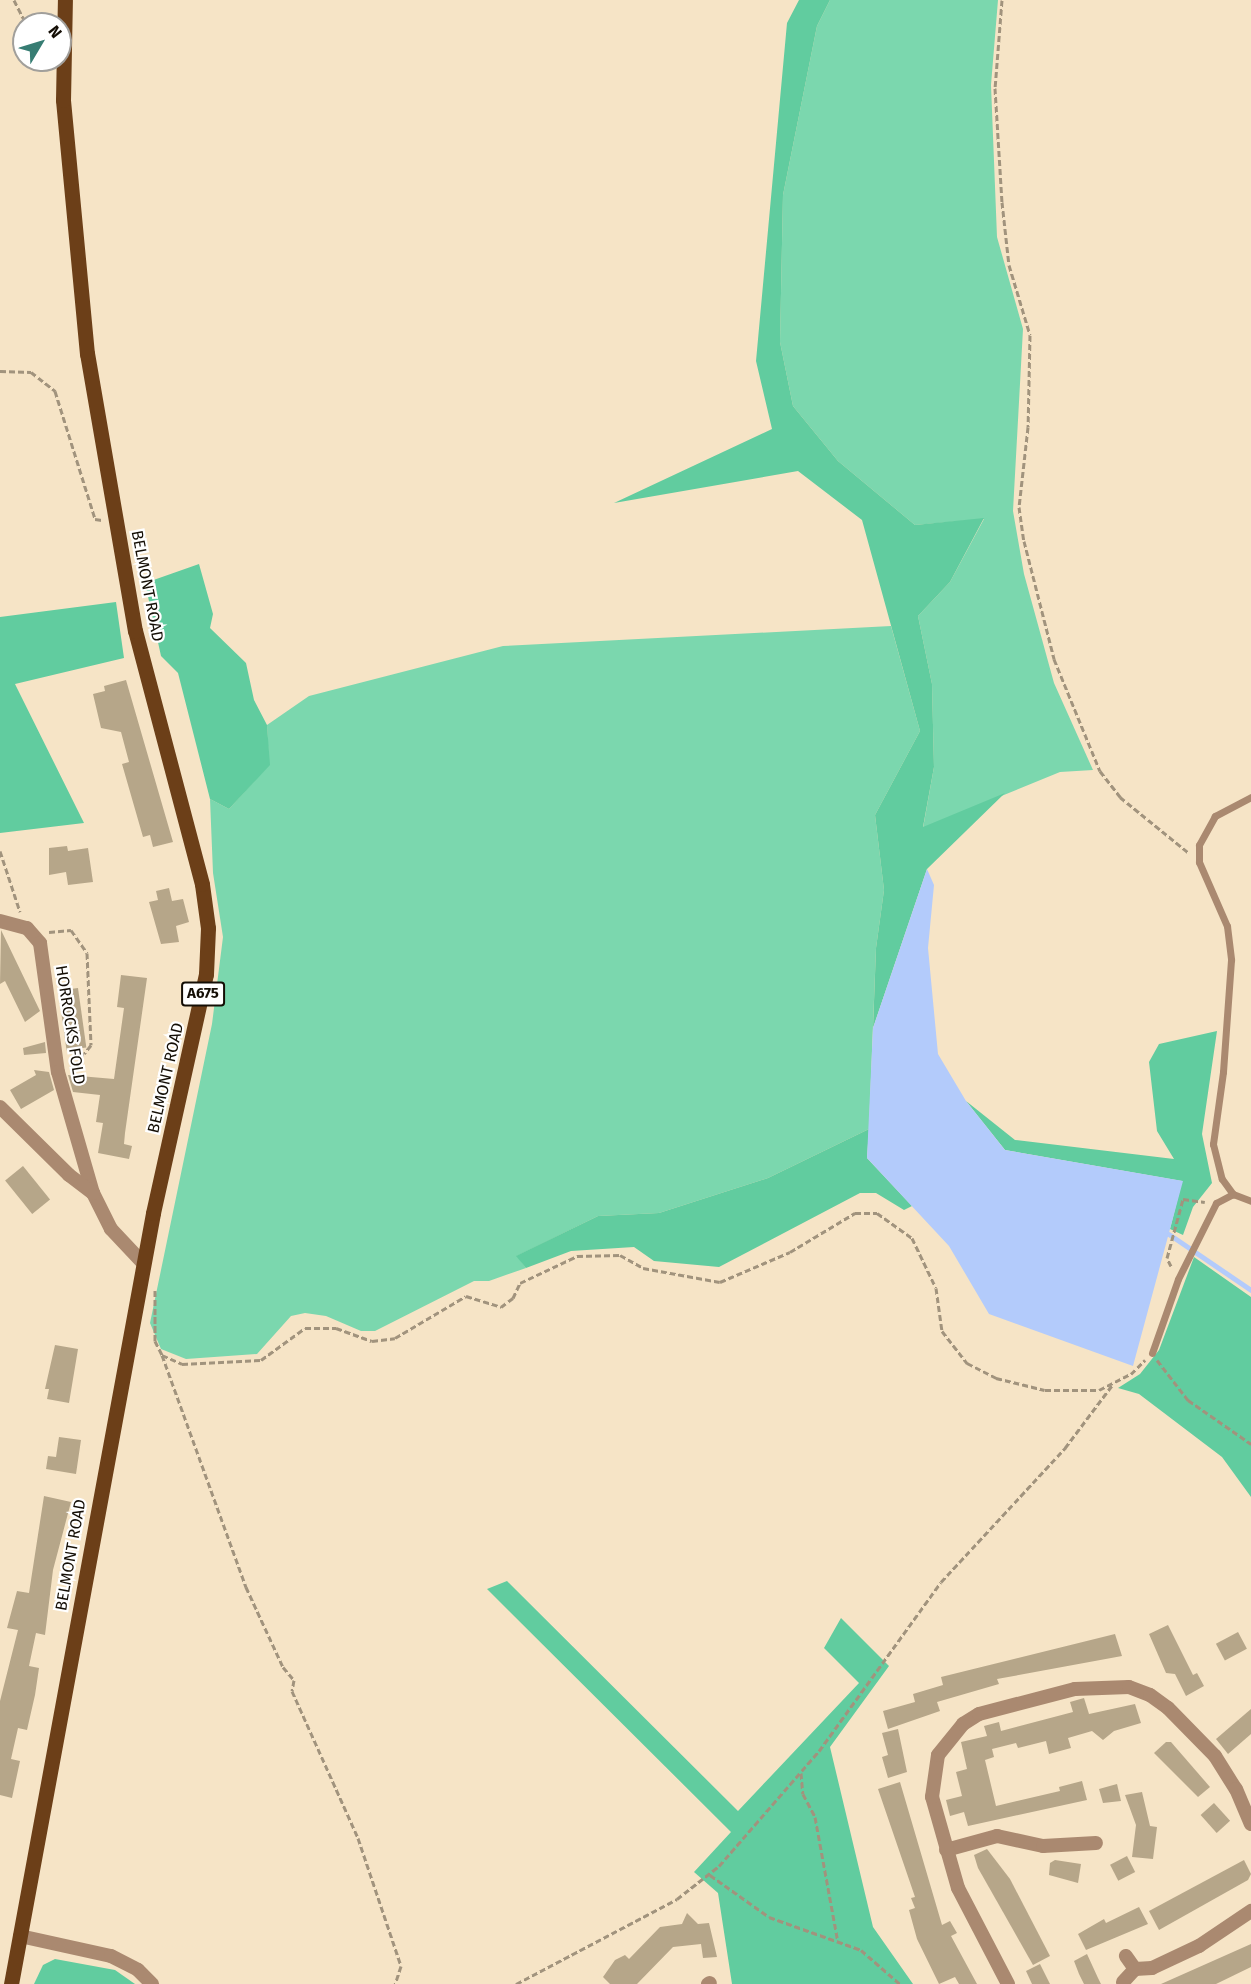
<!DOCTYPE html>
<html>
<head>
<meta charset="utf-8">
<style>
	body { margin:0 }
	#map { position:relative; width:1251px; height:1984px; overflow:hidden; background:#f6e4c6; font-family:"Fira Sans",sans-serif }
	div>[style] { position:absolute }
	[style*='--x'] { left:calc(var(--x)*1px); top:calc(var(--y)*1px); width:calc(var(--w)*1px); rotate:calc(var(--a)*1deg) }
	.green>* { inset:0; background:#7bd7ae }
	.forest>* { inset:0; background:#61cc9f }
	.water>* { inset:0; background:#b3cbfb }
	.stream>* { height:4.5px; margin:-2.25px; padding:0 2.25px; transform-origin:2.25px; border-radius:2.25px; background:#b3cbfb }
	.building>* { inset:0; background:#b6a689; transform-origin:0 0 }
	.path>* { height:3px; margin-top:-1.5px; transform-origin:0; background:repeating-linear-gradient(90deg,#a1937d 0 6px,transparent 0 9px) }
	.service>* { height:7px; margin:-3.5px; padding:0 3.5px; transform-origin:3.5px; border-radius:3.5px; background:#aa8970 }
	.minor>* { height:14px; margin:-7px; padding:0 7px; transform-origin:7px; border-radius:7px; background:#aa8970 }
	.primary>* { height:15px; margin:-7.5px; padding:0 7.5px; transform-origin:7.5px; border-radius:7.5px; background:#6c3f18 }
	span { translate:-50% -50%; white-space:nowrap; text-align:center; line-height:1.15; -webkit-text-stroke:4.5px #fff; paint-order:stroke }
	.shield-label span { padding:2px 4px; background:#fff; border:2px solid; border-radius:4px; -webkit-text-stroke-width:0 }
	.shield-label { font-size:15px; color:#140e05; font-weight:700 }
	.street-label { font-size:16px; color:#140e05 }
	.north { position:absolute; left:12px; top:12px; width:60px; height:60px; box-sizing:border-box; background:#fff; border:2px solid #a19f9b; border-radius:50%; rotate:52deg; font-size:16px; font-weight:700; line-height:24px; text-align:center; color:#140e05 }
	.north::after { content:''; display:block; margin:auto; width:21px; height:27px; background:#377d73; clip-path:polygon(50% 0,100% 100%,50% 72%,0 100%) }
</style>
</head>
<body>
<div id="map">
	<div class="green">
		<i style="clip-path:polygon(830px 0,998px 0,991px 85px,997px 237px,1023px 329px,1013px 511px,1024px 574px,1054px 683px,1093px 770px,1060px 772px,923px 828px,934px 767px,932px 684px,918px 616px,950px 582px,984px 519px,915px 525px,838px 461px,793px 406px,780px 342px,783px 195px,817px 26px)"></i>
		<i style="clip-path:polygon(891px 626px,920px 731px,875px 815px,884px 890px,876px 948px,869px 1129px,768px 1178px,659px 1213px,598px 1216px,517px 1256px,526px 1268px,489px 1281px,474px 1281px,375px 1331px,361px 1331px,326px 1316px,305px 1313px,291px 1316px,257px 1354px,186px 1359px,161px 1349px,150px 1323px,212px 1024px,223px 937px,213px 873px,210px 799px,229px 809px,269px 765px,267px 725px,309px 696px,503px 646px)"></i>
	</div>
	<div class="forest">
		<i style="clip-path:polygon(799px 0,830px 0,817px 26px,783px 195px,780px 342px,793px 406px,838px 461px,915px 525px,984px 518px,950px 582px,918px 616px,932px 684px,934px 767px,923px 827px,1005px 793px,927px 869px,873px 1028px,876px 948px,884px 890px,875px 815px,920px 731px,862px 520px,798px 471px,614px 503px,772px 429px,756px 361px,787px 23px)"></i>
		<i style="clip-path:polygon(199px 564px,213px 614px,210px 628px,246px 663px,254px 700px,267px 725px,270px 765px,229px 809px,210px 799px,178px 673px,161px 656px,145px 583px)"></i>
		<i style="clip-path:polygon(116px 602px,124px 658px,15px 684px,84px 823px,0 833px,0 617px)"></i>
		<i style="clip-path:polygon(1217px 1031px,1202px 1134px,1212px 1183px,1193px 1207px,1183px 1235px,1170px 1229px,1182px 1181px,1005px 1150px,966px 1101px,1015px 1140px,1174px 1159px,1157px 1131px,1149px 1062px,1159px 1044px)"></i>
		<i style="clip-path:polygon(869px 1129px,867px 1158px,912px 1206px,904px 1210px,876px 1193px,860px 1193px,719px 1267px,654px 1261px,634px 1247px,571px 1251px,526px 1268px,516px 1256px,598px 1216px,659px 1213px,768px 1178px)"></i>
		<i style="clip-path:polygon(1194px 1257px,1251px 1297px,1251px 1497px,1222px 1457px,1139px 1394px,1118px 1388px,1140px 1374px,1159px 1350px)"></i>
		<i style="clip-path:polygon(507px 1581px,738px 1811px,859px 1683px,824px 1648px,841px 1618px,889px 1666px,830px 1747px,873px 1927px,913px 1984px,732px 1984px,718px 1893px,694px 1872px,731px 1832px,487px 1589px)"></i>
		<i style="clip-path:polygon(55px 1959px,115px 1970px,135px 1984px,34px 1984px,43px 1965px)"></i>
	</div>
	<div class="water">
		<i style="clip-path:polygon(927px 869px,934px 885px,928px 948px,938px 1054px,966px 1101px,1005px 1150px,1183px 1181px,1133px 1366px,989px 1314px,949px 1246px,867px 1158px,873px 1028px)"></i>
	</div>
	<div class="stream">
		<i style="--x:1169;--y:1234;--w:99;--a:34.3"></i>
	</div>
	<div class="building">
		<i style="clip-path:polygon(126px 680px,173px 842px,153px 847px,150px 835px,143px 837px,122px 764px,129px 762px,121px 732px,101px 728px,93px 694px,105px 691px,104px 686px)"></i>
		<i style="clip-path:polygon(67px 846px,68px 851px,88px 848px,93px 882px,68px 885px,66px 872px,49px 875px,49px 848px)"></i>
		<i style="clip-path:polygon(169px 888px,172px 901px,183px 899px,189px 922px,176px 926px,179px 942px,161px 944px,149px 902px,158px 900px,156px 891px)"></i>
		<i style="clip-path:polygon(1px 930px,40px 1011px,25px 1022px,5px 981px,0 984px)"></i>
		<i style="clip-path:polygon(121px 975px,147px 978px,125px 1133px,124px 1144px,132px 1146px,129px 1159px,98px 1153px,103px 1123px,96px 1122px,100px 1095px,73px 1092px,68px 1075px,114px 1079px,124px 1008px,117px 1007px)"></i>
		<i style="left:78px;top:988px;width:60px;height:20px;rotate:82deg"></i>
		<i style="clip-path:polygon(45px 1042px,46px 1053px,24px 1055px,23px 1048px)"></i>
		<i style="clip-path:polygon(34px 1070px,49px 1072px,54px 1090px,21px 1109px,10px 1090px,36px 1075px)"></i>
		<i style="left:23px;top:1166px;width:43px;height:23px;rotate:51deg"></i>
		<i style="clip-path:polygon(55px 1345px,78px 1349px,69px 1403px,47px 1399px,49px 1389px,45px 1389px)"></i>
		<i style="clip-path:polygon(59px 1437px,81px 1440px,76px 1474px,46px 1469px,48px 1456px,56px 1457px)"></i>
		<i style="clip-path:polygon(44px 1496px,71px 1502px,53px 1570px,45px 1635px,36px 1633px,29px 1666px,39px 1668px,35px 1695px,27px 1730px,18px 1728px,11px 1759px,20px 1761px,12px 1798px,0 1795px,0 1701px,18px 1630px,7px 1628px,17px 1591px,29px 1593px)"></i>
		<i style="clip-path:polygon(1168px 1625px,1193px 1675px,1197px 1673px,1204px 1686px,1186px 1696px,1175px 1674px,1166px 1673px,1149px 1634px)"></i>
		<i style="left:1238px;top:1632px;width:19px;height:25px;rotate:62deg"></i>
		<i style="clip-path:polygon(1115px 1634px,1122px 1656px,997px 1679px,999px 1684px,937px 1702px,940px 1711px,888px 1729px,883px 1711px,915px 1702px,913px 1694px,943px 1685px,941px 1677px)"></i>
		<i style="clip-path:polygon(1084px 1698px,1089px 1714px,1135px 1704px,1141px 1723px,1114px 1731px,1103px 1740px,1092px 1731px,1068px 1738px,1071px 1748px,1049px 1754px,1046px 1741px,1018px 1748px,1016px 1743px,992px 1749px,994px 1757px,985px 1760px,996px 1806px,1060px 1791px,1059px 1787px,1082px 1781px,1087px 1800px,968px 1826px,964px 1812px,950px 1816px,946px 1800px,962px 1796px,956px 1772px,967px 1769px,961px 1742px,987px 1736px,984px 1726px,999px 1722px,1001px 1731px,1073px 1712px,1070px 1702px)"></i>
		<i style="clip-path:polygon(1251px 1709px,1251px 1734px,1228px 1754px,1216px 1739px)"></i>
		<i style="clip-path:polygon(898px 1729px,907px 1772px,888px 1778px,882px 1757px,888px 1755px,882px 1733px)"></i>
		<i style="clip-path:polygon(1166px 1742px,1171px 1742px,1210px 1787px,1198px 1797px,1154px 1753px)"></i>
		<i style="clip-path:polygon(900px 1782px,942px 1925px,950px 1921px,957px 1933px,951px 1936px,977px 1984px,959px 1984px,955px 1977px,939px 1984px,917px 1939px,909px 1910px,915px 1908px,911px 1898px,915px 1897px,878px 1789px)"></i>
		<i style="clip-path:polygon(1117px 1784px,1121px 1801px,1103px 1803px,1099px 1789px)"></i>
		<i style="clip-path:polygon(1142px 1792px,1150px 1826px,1157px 1827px,1153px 1859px,1132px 1857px,1136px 1825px,1125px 1795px)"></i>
		<i style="left:1214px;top:1803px;width:24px;height:18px;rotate:48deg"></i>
		<i style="clip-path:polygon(987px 1849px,1010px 1879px,1050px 1956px,1033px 1965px,978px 1868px,974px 1855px)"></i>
		<i style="left:1127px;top:1856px;width:18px;height:19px;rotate:63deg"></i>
		<i style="clip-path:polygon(1055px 1860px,1081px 1864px,1078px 1883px,1049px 1875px,1050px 1863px)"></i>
		<i style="clip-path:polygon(1244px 1860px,1251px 1874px,1248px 1880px,1159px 1930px,1149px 1911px)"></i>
		<i style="clip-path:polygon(1139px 1907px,1148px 1924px,1086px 1950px,1078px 1934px,1104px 1919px,1106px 1923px)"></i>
		<i style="clip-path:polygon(687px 1913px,698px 1924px,709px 1923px,717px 1957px,703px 1958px,701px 1944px,673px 1947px,637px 1984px,610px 1984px,603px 1977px,615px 1960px,625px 1955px,629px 1959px,660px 1927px,682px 1924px)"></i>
		<i style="clip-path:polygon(1251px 1944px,1251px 1967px,1216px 1984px,1161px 1984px)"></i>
		<i style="clip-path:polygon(1087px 1954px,1098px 1978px,1101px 1984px,1084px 1984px,1079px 1974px,1074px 1961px)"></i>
		<i style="clip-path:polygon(1040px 1964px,1050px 1984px,1032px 1984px,1026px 1971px)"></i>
	</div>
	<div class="path">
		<i style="--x:14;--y:0;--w:27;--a:63"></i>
		<i style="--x:1002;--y:0;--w:88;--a:94.5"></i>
		<i style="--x:995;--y:88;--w:114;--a:86.5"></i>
		<i style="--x:1002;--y:202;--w:63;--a:83.7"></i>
		<i style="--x:1009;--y:265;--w:73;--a:73.3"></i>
		<i style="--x:1030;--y:335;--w:92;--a:91.2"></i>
		<i style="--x:1028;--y:427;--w:81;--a:96.4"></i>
		<i style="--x:1019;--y:507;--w:34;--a:82"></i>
		<i style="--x:1024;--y:541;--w:122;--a:75.7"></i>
		<i style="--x:1054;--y:659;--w:121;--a:67.7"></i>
		<i style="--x:1100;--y:771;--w:33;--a:52"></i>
		<i style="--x:1120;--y:797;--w:89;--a:39.1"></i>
		<i style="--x:44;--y:60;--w:10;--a:66"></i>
		<i style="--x:0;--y:371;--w:31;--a:2"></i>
		<i style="--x:31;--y:372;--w:31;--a:38"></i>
		<i style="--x:55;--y:391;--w:134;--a:72.6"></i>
		<i style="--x:95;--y:519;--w:7;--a:8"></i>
		<i style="--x:0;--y:851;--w:64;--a:71.8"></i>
		<i style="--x:49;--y:932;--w:22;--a:-5"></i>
		<i style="--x:71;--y:930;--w:28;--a:55"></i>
		<i style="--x:87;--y:953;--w:92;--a:87.5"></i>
		<i style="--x:91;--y:1045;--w:11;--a:128"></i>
		<i style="--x:84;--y:1054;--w:15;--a:160"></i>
		<i style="--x:1171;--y:1266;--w:9;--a:-117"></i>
		<i style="--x:1167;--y:1258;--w:61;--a:-74.8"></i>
		<i style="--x:1183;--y:1199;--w:22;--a:8"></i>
		<i style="--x:155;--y:1290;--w:51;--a:90"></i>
		<i style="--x:155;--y:1341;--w:16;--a:63"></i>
		<i style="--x:162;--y:1355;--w:22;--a:24"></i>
		<i style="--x:182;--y:1364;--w:79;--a:-2.9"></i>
		<i style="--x:261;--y:1360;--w:54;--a:-36"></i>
		<i style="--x:305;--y:1328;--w:31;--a:0"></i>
		<i style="--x:336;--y:1328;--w:38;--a:20"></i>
		<i style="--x:372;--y:1341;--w:23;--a:-7"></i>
		<i style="--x:395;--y:1338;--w:82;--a:-30.6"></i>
		<i style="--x:466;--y:1296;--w:37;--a:17"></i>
		<i style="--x:501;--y:1307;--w:15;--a:-37"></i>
		<i style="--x:513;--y:1298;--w:17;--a:-65"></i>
		<i style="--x:520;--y:1283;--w:63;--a:-25.3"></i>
		<i style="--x:577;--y:1256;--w:43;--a:-1.3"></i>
		<i style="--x:620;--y:1255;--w:26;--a:29"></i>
		<i style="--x:643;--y:1268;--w:78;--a:10.3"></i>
		<i style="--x:720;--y:1282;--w:76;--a:-23.2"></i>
		<i style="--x:790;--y:1252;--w:76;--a:-31"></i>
		<i style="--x:855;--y:1213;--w:22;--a:0"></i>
		<i style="--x:877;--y:1213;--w:43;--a:35.5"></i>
		<i style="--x:912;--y:1238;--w:55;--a:64.4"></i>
		<i style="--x:936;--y:1288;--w:43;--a:82.1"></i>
		<i style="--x:942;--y:1331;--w:41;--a:52"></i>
		<i style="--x:967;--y:1363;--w:33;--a:27"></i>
		<i style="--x:996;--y:1378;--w:50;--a:13.8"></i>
		<i style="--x:1045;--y:1390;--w:54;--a:0"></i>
		<i style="--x:1099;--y:1390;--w:36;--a:-27"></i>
		<i style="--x:1131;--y:1374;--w:20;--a:-45"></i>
		<i style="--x:162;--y:1355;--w:247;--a:70.1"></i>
		<i style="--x:246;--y:1587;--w:88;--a:65.2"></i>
		<i style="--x:283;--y:1667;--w:17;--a:50"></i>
		<i style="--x:294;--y:1680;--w:11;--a:100"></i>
		<i style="--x:292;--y:1691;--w:161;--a:65.8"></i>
		<i style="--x:358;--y:1838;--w:135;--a:71.4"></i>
		<i style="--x:401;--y:1966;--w:19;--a:108"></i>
		<i style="--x:1157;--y:1360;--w:51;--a:52.2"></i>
		<i style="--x:1188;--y:1400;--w:77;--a:34.9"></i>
		<i style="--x:801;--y:1773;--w:21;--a:85"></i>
		<i style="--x:803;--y:1794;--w:26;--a:62"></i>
		<i style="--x:815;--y:1817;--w:127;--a:79.6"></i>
		<i style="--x:710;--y:1875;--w:72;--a:35.4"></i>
		<i style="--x:769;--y:1917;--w:98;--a:19.7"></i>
		<i style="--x:861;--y:1950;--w:52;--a:41.1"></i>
		<i style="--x:516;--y:1984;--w:182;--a:-27.8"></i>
		<i style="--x:677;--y:1899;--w:53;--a:-38.2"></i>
		<i style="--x:719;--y:1866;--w:152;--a:-49"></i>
		<i style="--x:819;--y:1751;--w:208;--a:-54.2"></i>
		<i style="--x:941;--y:1582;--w:183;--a:-47.2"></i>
		<i style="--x:1065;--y:1448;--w:80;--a:-53.1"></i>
	</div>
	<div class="service">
		<i style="--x:1251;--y:797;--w:41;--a:152.2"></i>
		<i style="--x:1215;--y:816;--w:33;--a:119"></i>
		<i style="--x:1199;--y:845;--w:17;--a:90"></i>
		<i style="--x:1199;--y:862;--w:70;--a:66.4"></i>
		<i style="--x:1227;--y:926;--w:34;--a:83"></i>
		<i style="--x:1231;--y:960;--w:112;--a:94.1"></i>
		<i style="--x:1223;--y:1072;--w:73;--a:97.9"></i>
		<i style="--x:1213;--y:1144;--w:36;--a:76"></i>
		<i style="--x:1222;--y:1179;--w:19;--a:54"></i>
		<i style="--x:1233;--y:1194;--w:19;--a:21"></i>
		<i style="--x:1152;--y:1353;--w:78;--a:-70.6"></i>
		<i style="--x:1178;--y:1279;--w:85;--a:-63.4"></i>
		<i style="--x:1216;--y:1203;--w:19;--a:-28"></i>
	</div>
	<div class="minor">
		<i style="--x:0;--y:921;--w:28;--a:15"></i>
		<i style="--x:27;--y:928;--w:20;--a:49"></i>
		<i style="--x:40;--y:943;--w:130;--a:82.1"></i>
		<i style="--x:58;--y:1072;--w:126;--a:73.9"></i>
		<i style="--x:93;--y:1193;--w:40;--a:63.4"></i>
		<i style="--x:111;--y:1229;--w:47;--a:46.7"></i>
		<i style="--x:0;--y:1107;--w:97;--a:44.6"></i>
		<i style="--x:69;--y:1175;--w:30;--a:37"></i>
		<i style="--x:946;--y:1850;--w:53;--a:-15.4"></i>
		<i style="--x:997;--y:1836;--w:47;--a:12.3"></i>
		<i style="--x:1043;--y:1846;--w:53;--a:-3.2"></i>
		<i style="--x:20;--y:1936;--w:93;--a:12.4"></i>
		<i style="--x:111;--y:1956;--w:30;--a:27"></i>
		<i style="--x:138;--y:1970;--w:20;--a:45"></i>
		<i style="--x:1135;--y:1969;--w:17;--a:-3"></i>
		<i style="--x:1152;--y:1968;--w:52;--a:-25.1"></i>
		<i style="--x:1199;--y:1946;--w:63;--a:-33.9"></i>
		<i style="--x:1123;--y:1982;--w:18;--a:-47"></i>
		<i style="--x:1135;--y:1969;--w:16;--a:-125"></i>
		<i style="--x:708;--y:1984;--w:2;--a:-27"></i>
		<i style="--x:1008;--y:1984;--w:108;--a:-117.5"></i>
		<i style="--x:958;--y:1888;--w:95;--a:-105.9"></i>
		<i style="--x:932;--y:1797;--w:42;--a:-81.9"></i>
		<i style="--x:938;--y:1755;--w:40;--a:-51"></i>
		<i style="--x:963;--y:1724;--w:19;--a:-32"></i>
		<i style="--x:979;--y:1714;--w:99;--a:-14.6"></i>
		<i style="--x:1075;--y:1689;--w:54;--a:-2.1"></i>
		<i style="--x:1129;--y:1687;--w:22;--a:21"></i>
		<i style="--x:1150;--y:1695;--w:22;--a:36"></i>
		<i style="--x:1168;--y:1708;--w:67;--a:45.6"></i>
		<i style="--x:1215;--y:1756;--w:39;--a:58"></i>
		<i style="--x:1236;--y:1789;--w:38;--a:67"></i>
	</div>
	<div class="primary">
		<i style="--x:11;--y:1984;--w:784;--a:-79.56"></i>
		<i style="--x:153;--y:1213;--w:245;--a:-77.5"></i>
		<i style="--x:206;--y:974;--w:46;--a:-87.5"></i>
		<i style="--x:208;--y:928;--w:44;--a:-97.8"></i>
		<i style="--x:202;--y:884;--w:262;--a:-104.8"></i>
		<i style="--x:135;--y:631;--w:281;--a:-99.8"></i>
		<i style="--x:87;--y:354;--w:255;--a:-95.4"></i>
		<i style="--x:63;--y:100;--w:100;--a:-88.9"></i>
	</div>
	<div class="shield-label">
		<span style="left:203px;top:994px">A675</span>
	</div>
	<div class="street-label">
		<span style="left:147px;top:586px;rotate:79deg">BELMONT ROAD</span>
		<span style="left:70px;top:1025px;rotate:81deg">HORROCKS FOLD</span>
		<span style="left:166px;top:1078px;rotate:-77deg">BELMONT ROAD</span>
		<span style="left:71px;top:1555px;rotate:-80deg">BELMONT ROAD</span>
	</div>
	<div class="north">N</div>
</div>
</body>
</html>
